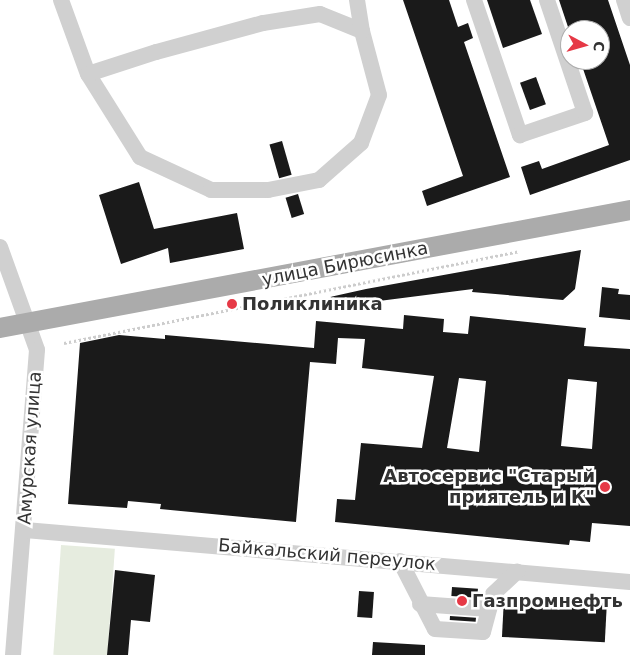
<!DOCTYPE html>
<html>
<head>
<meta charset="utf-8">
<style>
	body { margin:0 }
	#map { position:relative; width:630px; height:655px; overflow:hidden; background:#fff; font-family:"DejaVu Sans",sans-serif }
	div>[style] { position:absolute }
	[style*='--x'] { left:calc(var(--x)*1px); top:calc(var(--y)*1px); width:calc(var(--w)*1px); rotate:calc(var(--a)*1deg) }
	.green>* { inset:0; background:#e6ecdf; transform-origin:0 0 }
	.building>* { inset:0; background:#1a1a1a; transform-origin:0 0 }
	.path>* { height:3px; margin-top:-1.5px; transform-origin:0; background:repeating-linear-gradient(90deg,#cdcdcd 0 2.5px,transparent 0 5px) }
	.minor>* { height:16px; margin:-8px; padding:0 8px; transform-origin:8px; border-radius:8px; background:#d0d0d0 }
	.major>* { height:20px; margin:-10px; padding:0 10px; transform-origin:10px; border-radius:10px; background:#ababab }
	.dots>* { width:14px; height:14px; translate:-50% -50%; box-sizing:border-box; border:2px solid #fff; border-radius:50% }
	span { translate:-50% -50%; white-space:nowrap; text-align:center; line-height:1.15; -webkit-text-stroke:5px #fff; paint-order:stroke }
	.street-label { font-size:18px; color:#333 }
	.poi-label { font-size:18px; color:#333; font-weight:700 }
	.left { translate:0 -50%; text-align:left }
	.right { translate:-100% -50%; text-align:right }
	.north { position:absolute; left:560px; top:20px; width:50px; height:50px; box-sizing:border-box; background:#fff; border:1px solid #adadad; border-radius:50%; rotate:96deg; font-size:14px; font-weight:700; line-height:20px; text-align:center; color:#333 }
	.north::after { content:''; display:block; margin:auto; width:18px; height:22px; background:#e63946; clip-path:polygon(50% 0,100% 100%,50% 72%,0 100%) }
</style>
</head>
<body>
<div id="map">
	<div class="green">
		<i style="left:61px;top:545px;width:54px;height:110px;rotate:4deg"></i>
	</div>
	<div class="building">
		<i style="clip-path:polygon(403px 0,449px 0,458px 27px,468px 23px,473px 38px,464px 42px,510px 177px,427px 206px,422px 191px,463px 176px)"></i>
		<i style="clip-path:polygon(487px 0,530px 0,542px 34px,503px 48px)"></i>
		<i style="clip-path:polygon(559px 0,608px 0,630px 65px,630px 160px,530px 195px,521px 167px,539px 161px,542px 169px,609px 145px,580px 60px,600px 60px,600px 30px,569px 30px)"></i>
		<i style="left:536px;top:77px;width:29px;height:17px;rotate:70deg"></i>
		<i style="left:282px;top:141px;width:35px;height:13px;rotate:74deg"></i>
		<i style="clip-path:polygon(139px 182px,154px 229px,237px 213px,244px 249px,170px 263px,168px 248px,121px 264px,99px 195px)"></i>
		<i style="left:298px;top:194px;width:21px;height:13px;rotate:73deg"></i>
		<i style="clip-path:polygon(581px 250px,575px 289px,563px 300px,472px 292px,473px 289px,332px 307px,330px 297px,366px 289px)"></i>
		<i style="clip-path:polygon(602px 287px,619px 289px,618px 294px,630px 295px,630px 320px,599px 317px)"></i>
		<i style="clip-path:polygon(evenodd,404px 315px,444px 319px,443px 332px,468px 334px,470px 316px,586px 328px,584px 346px,630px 349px,630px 526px,592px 523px,590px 542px,570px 540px,569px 545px,335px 522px,337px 499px,355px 500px,361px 443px,422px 448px,434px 376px,362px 368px,365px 339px,338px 338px,336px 364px,310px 362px,296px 522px,160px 509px,161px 504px,128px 501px,127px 508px,68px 504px,80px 343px,119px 335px,165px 339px,165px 335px,314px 348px,316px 321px,403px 329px,404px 315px,459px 378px,486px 381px,479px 452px,447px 448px,459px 378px,404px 315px,568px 379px,597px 382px,592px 449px,561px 446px,568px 379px)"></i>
		<i style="clip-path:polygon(115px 570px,155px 575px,150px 622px,131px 620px,128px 655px,107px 655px)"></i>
		<i style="left:452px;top:587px;width:26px;height:9px;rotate:4deg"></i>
		<i style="left:359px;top:591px;width:15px;height:26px;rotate:4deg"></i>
		<i style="left:504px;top:598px;width:103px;height:39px;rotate:3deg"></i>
		<i style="left:450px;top:616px;width:26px;height:4px;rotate:4deg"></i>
		<i style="clip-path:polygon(373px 642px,425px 645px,425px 655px,372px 655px)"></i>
	</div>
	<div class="path">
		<i style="--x:64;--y:343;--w:464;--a:-11.4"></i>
	</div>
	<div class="minor">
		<i style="--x:61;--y:0;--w:79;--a:70"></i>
		<i style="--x:88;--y:74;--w:98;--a:57.9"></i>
		<i style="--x:140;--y:157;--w:78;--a:24.9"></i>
		<i style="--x:211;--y:190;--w:57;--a:0"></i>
		<i style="--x:268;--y:190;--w:52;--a:-11.1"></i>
		<i style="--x:319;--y:180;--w:56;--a:-41.4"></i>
		<i style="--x:361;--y:143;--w:51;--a:-69.4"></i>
		<i style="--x:379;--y:95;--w:66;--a:-104.9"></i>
		<i style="--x:362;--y:31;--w:45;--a:-158"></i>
		<i style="--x:320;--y:14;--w:58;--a:171"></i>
		<i style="--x:263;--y:23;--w:111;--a:164.8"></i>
		<i style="--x:156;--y:52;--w:71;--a:162.1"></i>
		<i style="--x:357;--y:0;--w:31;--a:81"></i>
		<i style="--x:474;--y:0;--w:143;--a:71.2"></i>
		<i style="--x:520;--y:135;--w:69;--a:-18.7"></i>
		<i style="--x:585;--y:113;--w:119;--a:-108.6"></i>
		<i style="--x:624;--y:0;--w:19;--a:72"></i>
		<i style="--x:0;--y:247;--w:109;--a:70.2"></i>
		<i style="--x:37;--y:350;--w:306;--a:94.5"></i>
		<i style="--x:25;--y:530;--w:607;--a:4.91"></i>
		<i style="--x:400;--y:561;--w:76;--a:62.8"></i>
		<i style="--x:435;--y:629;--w:48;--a:3.6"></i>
		<i style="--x:483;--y:632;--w:39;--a:-75"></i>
		<i style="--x:493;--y:594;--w:33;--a:-43"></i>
		<i style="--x:420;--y:604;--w:69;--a:4.1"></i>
	</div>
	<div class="major">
		<i style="--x:0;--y:328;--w:641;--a:-10.61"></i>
	</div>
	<div class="dots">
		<i style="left:232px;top:304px;background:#e63946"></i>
		<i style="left:605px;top:487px;background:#e63946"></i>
		<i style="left:462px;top:601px;background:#e63946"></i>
	</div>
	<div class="street-label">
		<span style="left:345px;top:264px;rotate:-11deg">улица Бирюсинка</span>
		<span style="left:30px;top:448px;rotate:-86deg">Амурская улица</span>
		<span style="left:327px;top:555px;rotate:5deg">Байкальский переулок</span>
	</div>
	<div class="poi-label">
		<span class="left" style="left:242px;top:304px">Поликлиника</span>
		<span class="right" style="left:595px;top:487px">Автосервис "Старый<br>приятель и К"</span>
		<span class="left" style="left:472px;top:601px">Газпромнефть</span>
	</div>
	<div class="north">С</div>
</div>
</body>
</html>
